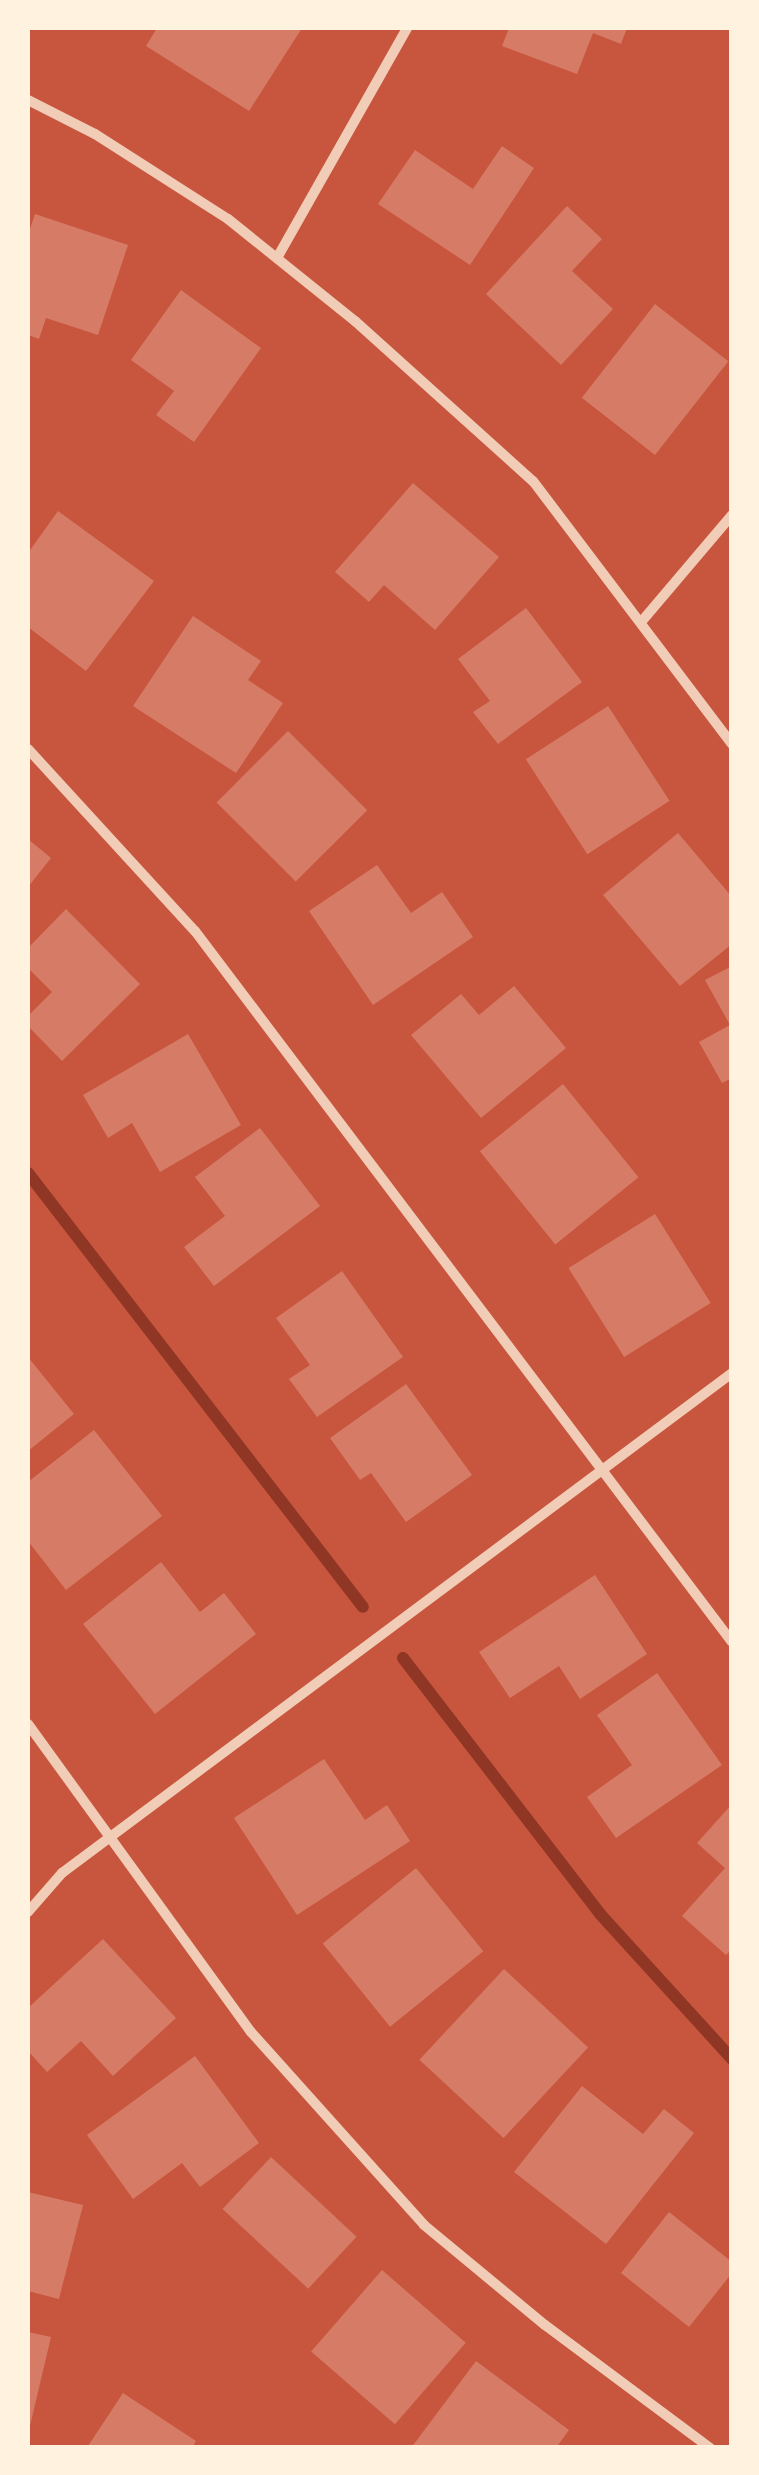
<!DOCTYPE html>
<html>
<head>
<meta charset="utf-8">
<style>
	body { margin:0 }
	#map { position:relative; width:759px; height:2475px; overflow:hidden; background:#c8553d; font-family:"Open Sans",sans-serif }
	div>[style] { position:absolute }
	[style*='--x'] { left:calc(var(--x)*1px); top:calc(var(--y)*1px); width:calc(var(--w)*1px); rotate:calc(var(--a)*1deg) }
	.stream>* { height:12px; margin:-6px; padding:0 6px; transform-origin:6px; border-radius:6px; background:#8f3625 }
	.building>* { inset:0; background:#d67c66; transform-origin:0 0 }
	.minor>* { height:10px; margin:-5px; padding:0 5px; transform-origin:5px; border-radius:5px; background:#f1ccb7 }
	span { translate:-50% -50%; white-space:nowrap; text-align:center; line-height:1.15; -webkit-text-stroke:10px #fff3e0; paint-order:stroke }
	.frame { position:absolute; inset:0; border:30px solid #fff3e0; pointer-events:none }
</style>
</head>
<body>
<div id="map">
	<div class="stream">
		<i style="--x:28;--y:1173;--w:548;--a:52.34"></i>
		<i style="--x:403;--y:1658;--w:324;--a:52.4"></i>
		<i style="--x:601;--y:1915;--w:195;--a:47.7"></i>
	</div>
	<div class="building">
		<i style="clip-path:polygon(157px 28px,302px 28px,249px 111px,146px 46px)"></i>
		<i style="clip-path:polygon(509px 28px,627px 28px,621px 44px,593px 33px,577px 74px,502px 46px)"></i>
		<i style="clip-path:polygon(502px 146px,534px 168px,470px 265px,378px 204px,415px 150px,473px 189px)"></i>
		<i style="clip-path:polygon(567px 206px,602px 239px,572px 271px,613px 309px,561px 365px,486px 294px)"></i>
		<i style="clip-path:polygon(35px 214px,128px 245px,98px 335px,46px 318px,39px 339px,28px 335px,28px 235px)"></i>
		<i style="clip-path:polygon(181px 290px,261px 348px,194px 442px,156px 415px,174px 391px,131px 360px)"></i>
		<i style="left:655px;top:304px;width:93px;height:119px;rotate:38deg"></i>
		<i style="clip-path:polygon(413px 483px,499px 557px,435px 630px,384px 585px,369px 602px,335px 572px)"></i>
		<i style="clip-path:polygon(58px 511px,154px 581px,86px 671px,28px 627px,28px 553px)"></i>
		<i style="clip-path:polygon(526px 608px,582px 682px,498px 744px,473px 712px,490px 701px,458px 659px)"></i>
		<i style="clip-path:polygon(193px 616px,261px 661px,248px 680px,283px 703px,236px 773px,133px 706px)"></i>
		<i style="left:608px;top:706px;width:113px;height:98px;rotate:57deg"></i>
		<i style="left:288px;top:731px;width:112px;height:101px;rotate:45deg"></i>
		<i style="clip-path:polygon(678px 833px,732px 897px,732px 944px,680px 986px,603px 895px)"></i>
		<i style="clip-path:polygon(28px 839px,51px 858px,28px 887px)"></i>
		<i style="clip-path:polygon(377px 865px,411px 913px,442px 892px,473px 937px,373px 1005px,309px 911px)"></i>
		<i style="clip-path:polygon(66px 909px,140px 984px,62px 1061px,28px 1026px,28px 1016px,52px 992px,28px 968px,28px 948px)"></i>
		<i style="clip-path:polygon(732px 966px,732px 1078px,722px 1083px,699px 1042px,730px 1025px,705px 980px)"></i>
		<i style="clip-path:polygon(514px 986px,566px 1048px,481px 1118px,411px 1035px,461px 994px,479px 1015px)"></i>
		<i style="clip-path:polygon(188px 1034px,241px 1125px,160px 1172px,132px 1123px,108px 1138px,83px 1095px)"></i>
		<i style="left:563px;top:1084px;width:120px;height:107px;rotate:51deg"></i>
		<i style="clip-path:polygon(260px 1128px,320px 1206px,214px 1286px,184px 1247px,225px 1216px,195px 1177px)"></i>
		<i style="left:655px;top:1214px;width:105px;height:102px;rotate:58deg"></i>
		<i style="clip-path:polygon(342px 1271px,403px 1357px,317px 1417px,289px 1379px,310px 1365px,276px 1318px)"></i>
		<i style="clip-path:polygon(28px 1357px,74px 1414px,28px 1451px)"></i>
		<i style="clip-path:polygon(406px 1384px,472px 1475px,406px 1522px,371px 1473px,360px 1480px,330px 1438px)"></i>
		<i style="clip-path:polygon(94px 1430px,162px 1516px,66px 1590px,28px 1541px,28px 1482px)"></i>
		<i style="clip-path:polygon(161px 1562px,200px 1612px,224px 1593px,256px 1634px,155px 1714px,83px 1624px)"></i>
		<i style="clip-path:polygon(595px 1575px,647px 1654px,580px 1699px,559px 1666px,510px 1698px,479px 1652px)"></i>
		<i style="clip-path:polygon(657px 1673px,722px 1765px,616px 1838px,587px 1797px,632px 1765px,597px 1715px)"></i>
		<i style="clip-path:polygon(324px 1759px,365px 1820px,387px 1805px,410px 1841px,297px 1915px,234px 1818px)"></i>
		<i style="clip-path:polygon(732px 1804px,732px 1949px,726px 1955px,682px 1916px,725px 1868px,697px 1843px)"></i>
		<i style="left:416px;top:1868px;width:107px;height:120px;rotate:51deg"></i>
		<i style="clip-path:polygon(103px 1939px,176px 2018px,113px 2076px,81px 2041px,47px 2072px,28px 2051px,28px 2008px)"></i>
		<i style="left:504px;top:1969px;width:115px;height:124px;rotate:43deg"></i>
		<i style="clip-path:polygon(195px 2056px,259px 2143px,200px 2187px,182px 2163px,133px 2199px,87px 2135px)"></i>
		<i style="clip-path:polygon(582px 2086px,643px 2134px,664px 2109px,694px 2133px,606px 2244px,514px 2172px)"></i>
		<i style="left:271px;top:2157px;width:117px;height:71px;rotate:43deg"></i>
		<i style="clip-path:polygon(28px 2192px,83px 2205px,59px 2299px,28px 2291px)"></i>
		<i style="clip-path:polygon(669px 2212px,732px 2262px,732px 2273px,689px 2327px,621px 2273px)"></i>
		<i style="left:382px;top:2270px;width:111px;height:108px;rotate:41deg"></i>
		<i style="clip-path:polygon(28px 2332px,51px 2337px,29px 2430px,28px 2430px)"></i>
		<i style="clip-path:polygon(476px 2361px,569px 2430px,556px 2448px,411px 2448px)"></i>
		<i style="clip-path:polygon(123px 2393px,196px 2441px,192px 2448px,88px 2446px)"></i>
	</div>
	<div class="minor">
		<i style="--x:28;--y:100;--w:75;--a:26.9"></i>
		<i style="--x:95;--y:134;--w:158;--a:32.6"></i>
		<i style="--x:228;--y:219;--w:163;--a:38.8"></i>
		<i style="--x:355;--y:321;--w:239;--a:42"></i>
		<i style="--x:533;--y:481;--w:330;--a:52.9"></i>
		<i style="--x:277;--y:258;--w:264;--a:-60.5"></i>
		<i style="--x:642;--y:621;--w:139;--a:-49.7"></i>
		<i style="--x:28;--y:749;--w:247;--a:47.5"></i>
		<i style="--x:195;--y:931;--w:891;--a:52.94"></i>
		<i style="--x:28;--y:1724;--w:380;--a:54.1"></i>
		<i style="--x:251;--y:2032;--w:259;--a:48.1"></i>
		<i style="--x:424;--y:2225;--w:157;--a:39.6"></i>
		<i style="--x:545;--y:2325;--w:206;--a:36.7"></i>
		<i style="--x:28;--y:1912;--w:52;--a:-48.9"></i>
		<i style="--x:62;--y:1873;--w:836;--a:-36.73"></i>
	</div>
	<div class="frame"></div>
</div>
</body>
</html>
